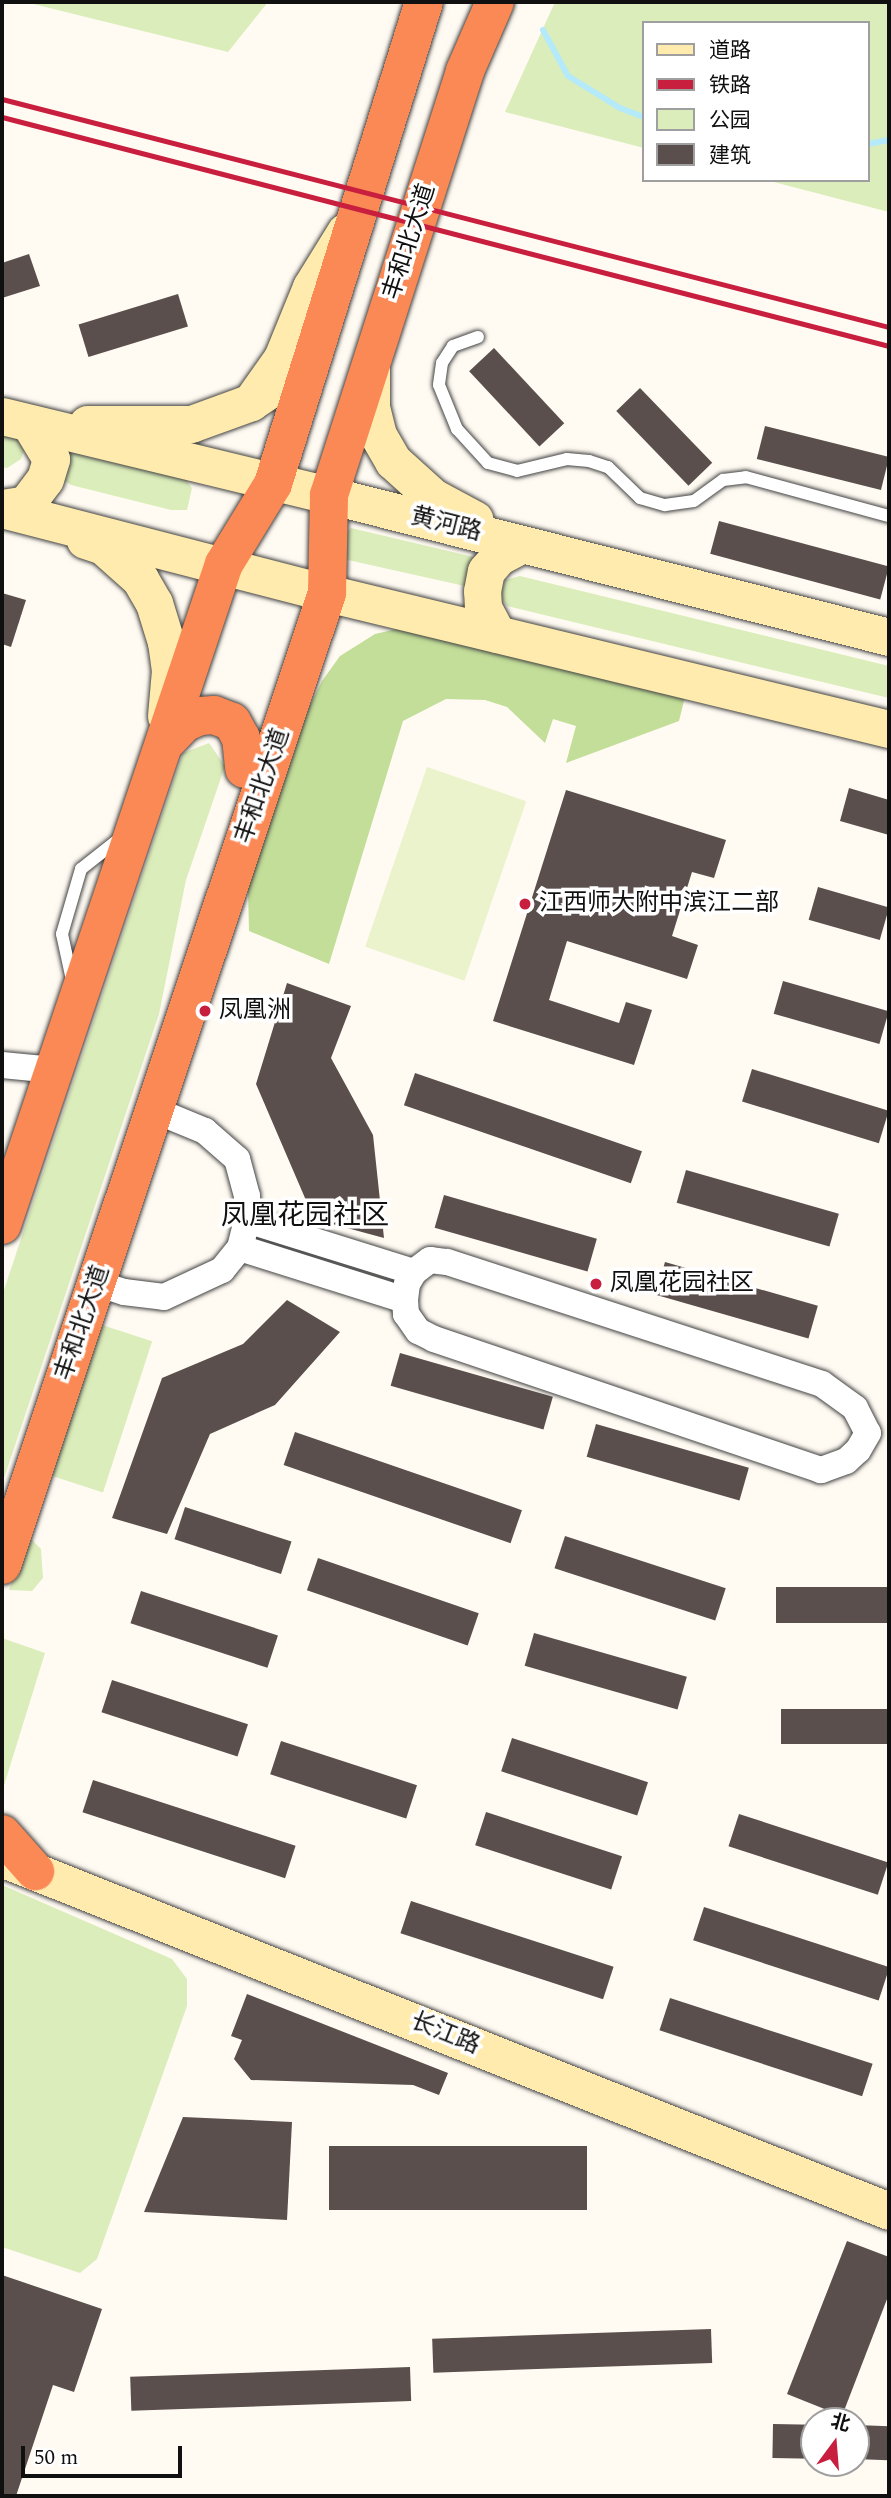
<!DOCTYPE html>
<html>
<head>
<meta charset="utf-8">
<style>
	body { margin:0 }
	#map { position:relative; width:891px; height:2498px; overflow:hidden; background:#fffbf3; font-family:Spectral,"Noto Sans SC",serif }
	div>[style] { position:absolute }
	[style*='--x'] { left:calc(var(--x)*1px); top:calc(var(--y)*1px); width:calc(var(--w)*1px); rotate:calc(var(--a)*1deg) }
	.green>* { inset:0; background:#dbedba; transform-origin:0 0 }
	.forest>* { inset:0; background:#c2de98 }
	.pitch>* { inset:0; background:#ebf3cc; transform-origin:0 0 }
	.stream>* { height:6px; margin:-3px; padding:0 3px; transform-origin:3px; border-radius:3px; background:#b5eafa }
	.building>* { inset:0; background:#5a4f4c; transform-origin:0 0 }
	.roads { filter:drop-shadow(0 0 2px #434343) drop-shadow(0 0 2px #434343) }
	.lane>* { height:12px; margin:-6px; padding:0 6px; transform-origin:6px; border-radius:6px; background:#fff }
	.street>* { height:26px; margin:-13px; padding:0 13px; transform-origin:13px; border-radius:13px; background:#fff }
	.secondary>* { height:37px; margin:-18.5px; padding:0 18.5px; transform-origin:18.5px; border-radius:18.5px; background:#ffebae }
	.highway>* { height:38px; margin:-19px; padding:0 19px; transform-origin:19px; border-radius:19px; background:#fb8955 }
	.rail>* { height:5px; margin:-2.5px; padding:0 2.5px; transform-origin:2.5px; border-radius:2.5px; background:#c91f3f }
	.dots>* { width:19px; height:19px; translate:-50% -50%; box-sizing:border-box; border:4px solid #fff; border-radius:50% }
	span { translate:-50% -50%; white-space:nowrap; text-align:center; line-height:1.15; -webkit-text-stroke:7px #fff; paint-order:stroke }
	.street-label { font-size:24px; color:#101010 }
	.poi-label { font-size:24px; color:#101010 }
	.left { translate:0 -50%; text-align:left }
	.quarter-label { font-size:28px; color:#101010 }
	.frame { position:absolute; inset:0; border:4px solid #101010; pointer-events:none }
	.legend { position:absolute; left:642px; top:21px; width:228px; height:161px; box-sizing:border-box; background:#fff; border:2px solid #9f9f9f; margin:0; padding:9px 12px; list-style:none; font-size:21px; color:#101010 }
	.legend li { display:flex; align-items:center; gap:14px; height:35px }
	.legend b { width:35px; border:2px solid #9f9f9f }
	.north { position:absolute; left:800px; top:2407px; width:70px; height:70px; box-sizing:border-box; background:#fff; border:2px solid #9f9f9f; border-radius:50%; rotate:16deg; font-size:19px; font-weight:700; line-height:28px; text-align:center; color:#101010 }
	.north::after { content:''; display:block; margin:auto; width:24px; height:32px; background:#c91f3f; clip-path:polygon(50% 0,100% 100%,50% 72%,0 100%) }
	.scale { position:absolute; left:21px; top:2446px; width:161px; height:32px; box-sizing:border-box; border:4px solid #101010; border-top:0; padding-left:9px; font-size:21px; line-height:24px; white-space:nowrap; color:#101010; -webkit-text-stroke:5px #fff; paint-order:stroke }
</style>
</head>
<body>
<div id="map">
	<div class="green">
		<i style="clip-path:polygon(25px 2px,268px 2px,228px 52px)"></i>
		<i style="clip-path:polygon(555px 2px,889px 2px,889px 212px,766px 180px,868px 180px,868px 23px,644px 23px,644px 148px,505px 112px)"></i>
		<i style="clip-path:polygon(2px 427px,26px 444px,21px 459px,7px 468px,2px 467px)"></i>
		<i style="clip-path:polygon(76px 447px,184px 477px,192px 488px,187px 510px,171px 510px,71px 485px,58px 477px,65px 451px)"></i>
		<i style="clip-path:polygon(351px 528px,482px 559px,469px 587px,348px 560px,340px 556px,344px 535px)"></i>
		<i style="clip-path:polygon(520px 576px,889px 666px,889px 698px,507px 606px,500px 597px,505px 580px)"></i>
		<i style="clip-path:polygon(209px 743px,225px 766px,186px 880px,159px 1014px,2px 1484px,2px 1296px,183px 753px)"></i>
		<i style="left:96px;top:1323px;width:59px;height:159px;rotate:18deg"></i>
		<i style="clip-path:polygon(26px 1534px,41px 1549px,43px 1578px,32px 1591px,9px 1590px)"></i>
		<i style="clip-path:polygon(2px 1638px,45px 1653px,2px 1792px)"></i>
		<i style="clip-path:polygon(2px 1885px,172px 1959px,187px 1979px,187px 2006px,97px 2259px,80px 2273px,2px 2247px)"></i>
	</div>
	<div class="forest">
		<i style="clip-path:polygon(410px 626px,685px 697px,679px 721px,566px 763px,576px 726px,553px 719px,545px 743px,507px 707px,485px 700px,446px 699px,403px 721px,329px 964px,249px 931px,248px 889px,309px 707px,322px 681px,340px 656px,375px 634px)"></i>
	</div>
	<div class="pitch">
		<i style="left:427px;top:767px;width:105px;height:190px;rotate:19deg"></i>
	</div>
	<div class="stream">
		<i style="--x:543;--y:30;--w:52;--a:61.5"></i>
		<i style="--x:568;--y:76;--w:61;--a:31.6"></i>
		<i style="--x:620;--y:108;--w:26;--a:21"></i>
		<i style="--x:868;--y:144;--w:21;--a:-11"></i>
	</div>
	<div class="building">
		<i style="clip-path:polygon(29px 254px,40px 286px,2px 298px,2px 263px)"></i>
		<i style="left:178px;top:294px;width:34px;height:104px;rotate:73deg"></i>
		<i style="left:494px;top:348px;width:103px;height:34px;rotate:47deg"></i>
		<i style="left:640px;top:388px;width:104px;height:33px;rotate:46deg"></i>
		<i style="left:765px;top:426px;width:128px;height:34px;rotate:14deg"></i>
		<i style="left:719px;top:521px;width:176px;height:34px;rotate:15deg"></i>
		<i style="clip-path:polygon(2px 593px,26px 600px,11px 647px,2px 644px)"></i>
		<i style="clip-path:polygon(849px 788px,889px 800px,889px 835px,840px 821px)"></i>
		<i style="clip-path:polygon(566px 790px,726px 840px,714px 878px,692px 872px,672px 936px,698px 945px,687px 979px,567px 941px,549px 1000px,619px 1023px,626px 1002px,652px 1010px,634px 1065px,493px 1021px)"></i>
		<i style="left:818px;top:887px;width:74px;height:34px;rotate:16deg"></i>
		<i style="left:783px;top:981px;width:110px;height:34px;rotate:16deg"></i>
		<i style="clip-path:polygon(287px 983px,351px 1006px,331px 1058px,373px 1135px,384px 1238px,314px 1219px,256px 1084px)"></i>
		<i style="left:752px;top:1069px;width:143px;height:34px;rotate:17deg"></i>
		<i style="left:415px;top:1073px;width:240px;height:34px;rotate:19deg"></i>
		<i style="left:686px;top:1170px;width:159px;height:34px;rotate:16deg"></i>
		<i style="left:444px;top:1195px;width:159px;height:34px;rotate:16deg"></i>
		<i style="left:665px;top:1262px;width:159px;height:34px;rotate:16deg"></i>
		<i style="clip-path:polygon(287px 1300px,340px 1332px,275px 1405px,210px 1434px,167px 1534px,112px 1518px,162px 1378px,243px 1344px)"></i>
		<i style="left:400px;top:1353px;width:159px;height:34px;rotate:16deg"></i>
		<i style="left:596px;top:1424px;width:159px;height:34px;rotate:16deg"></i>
		<i style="left:295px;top:1432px;width:240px;height:35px;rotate:19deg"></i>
		<i style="left:185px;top:1507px;width:112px;height:34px;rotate:18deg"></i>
		<i style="left:565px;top:1536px;width:169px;height:34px;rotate:18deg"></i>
		<i style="left:318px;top:1558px;width:170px;height:34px;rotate:19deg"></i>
		<i style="left:889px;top:1587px;width:36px;height:113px;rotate:90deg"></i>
		<i style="left:141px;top:1591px;width:144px;height:34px;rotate:18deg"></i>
		<i style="left:534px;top:1633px;width:159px;height:34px;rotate:16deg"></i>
		<i style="left:112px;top:1680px;width:143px;height:34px;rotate:18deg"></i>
		<i style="left:889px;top:1709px;width:35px;height:108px;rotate:90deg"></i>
		<i style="left:512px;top:1738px;width:143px;height:35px;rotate:18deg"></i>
		<i style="left:281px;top:1741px;width:143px;height:35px;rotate:18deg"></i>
		<i style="left:93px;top:1780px;width:213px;height:34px;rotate:18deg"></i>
		<i style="left:486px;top:1812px;width:143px;height:35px;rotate:18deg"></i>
		<i style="left:739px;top:1814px;width:157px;height:34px;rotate:18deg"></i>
		<i style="left:411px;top:1901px;width:213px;height:34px;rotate:18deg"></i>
		<i style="left:704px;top:1907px;width:195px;height:35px;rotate:18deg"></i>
		<i style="clip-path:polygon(247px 1994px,448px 2073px,439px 2095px,413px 2085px,251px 2080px,234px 2059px,242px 2040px,231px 2036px)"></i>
		<i style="left:670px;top:1998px;width:213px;height:34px;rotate:18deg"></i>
		<i style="clip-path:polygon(183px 2117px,292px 2122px,287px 2220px,144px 2212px)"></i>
		<i style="left:329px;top:2146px;width:258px;height:64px"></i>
		<i style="clip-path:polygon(847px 2241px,889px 2257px,889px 2294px,842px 2416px,787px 2394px)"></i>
		<i style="clip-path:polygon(2px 2275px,102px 2309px,74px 2392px,53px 2385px,16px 2496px,2px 2496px)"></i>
		<i style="left:711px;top:2329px;width:34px;height:279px;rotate:88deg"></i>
		<i style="left:410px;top:2367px;width:34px;height:280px;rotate:88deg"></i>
		<i style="left:773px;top:2424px;width:41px;height:34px;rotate:1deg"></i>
		<i style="left:856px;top:2425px;width:33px;height:34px;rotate:2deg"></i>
	</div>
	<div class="roads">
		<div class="lane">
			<i style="--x:478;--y:337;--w:27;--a:160"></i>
			<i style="--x:453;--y:346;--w:20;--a:123"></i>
			<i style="--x:442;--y:363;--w:22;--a:98"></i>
			<i style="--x:439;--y:385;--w:48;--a:67.8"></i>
			<i style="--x:457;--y:429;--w:46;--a:47.6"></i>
			<i style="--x:488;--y:463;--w:30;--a:15"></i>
			<i style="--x:517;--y:471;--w:51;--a:-13.5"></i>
			<i style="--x:567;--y:459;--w:22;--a:5"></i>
			<i style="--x:589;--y:461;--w:20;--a:18"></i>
			<i style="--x:608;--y:467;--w:45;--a:44.1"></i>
			<i style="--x:640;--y:498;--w:26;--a:16"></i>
			<i style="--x:665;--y:505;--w:29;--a:-8"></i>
			<i style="--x:694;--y:501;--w:36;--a:-36"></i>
			<i style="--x:723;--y:480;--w:23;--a:-7"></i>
			<i style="--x:746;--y:477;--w:148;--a:15.3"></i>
			<i style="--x:72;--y:980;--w:47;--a:-102.3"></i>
			<i style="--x:62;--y:934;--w:68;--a:-73.7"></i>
			<i style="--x:81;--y:869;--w:48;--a:-38.3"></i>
		</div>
		<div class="street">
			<i style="--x:2;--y:1065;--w:52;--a:5.5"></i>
			<i style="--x:247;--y:1220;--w:175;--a:17.3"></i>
			<i style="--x:240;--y:1248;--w:173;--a:17.5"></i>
			<i style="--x:430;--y:1260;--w:17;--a:7"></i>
			<i style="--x:447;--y:1262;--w:394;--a:18"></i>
			<i style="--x:822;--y:1384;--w:41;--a:36"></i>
			<i style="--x:855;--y:1408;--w:28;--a:63"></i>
			<i style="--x:868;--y:1433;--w:20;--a:120"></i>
			<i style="--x:858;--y:1450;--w:16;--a:137"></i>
			<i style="--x:846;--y:1461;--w:27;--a:160"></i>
			<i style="--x:821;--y:1470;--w:409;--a:-161.3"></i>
			<i style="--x:434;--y:1339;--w:18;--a:-153"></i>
			<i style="--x:418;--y:1331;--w:21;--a:-125"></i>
			<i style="--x:406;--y:1314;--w:14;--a:-94"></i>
			<i style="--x:405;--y:1300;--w:16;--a:-83"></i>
			<i style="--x:407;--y:1284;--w:14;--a:-60"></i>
			<i style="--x:414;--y:1272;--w:20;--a:-37"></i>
			<i style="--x:96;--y:1283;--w:29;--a:18"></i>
			<i style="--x:124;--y:1292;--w:40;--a:7.1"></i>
			<i style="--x:164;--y:1297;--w:64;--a:-25"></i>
			<i style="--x:222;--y:1270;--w:28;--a:-51"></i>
			<i style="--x:240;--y:1248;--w:29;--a:-76"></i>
			<i style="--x:247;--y:1220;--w:24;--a:-90"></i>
			<i style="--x:247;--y:1196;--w:38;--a:-105"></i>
			<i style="--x:237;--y:1159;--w:43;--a:-138.8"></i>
			<i style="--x:205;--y:1131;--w:55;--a:-157.6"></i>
		</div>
		<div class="secondary">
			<i style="--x:371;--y:369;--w:38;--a:90"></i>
			<i style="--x:371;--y:407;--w:29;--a:76"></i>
			<i style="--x:378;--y:435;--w:30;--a:60"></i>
			<i style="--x:393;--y:461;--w:54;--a:42"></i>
			<i style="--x:433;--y:497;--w:47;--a:28.2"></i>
			<i style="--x:251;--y:402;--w:54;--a:-54.8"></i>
			<i style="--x:282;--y:358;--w:77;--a:-67.8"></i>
			<i style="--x:311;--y:287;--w:65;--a:-58.3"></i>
			<i style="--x:2;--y:416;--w:336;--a:13.6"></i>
			<i style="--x:329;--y:495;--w:578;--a:14.23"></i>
			<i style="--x:87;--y:424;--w:104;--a:0"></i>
			<i style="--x:191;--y:424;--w:64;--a:-20.1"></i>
			<i style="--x:251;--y:402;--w:23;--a:-34"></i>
			<i style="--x:2;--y:508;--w:24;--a:-9"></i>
			<i style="--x:26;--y:504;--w:31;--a:-53"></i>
			<i style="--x:45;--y:479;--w:21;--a:-73"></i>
			<i style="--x:51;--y:459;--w:41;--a:-121"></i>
			<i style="--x:2;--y:509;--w:336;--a:14.5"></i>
			<i style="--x:327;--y:593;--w:578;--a:13.6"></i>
			<i style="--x:85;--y:540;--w:19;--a:18"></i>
			<i style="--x:103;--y:546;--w:50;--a:41.7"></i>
			<i style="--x:140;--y:579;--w:28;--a:60"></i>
			<i style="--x:154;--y:603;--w:41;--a:72.9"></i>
			<i style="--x:166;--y:642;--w:28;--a:82"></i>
			<i style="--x:170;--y:670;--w:46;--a:95"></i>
			<i style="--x:497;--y:634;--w:30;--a:-118"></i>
			<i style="--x:483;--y:608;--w:17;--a:-93"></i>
			<i style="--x:482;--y:591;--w:20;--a:-79"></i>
			<i style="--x:486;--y:571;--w:18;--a:-49"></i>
			<i style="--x:498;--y:557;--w:27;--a:-28"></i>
			<i style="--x:6;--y:1860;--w:950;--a:21.68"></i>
		</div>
		<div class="highway">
			<i style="--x:164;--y:744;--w:29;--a:-46"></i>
			<i style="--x:184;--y:723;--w:17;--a:-24"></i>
			<i style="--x:200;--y:716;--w:14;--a:-4"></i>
			<i style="--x:214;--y:715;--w:19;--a:21"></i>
			<i style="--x:232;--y:722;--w:18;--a:61"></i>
			<i style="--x:241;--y:738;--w:31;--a:84"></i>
			<i style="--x:2;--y:1225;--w:697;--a:-71.44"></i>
			<i style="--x:224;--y:564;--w:94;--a:-58.5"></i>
			<i style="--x:273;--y:484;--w:505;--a:-72.61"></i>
			<i style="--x:2;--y:1565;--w:1025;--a:-71.51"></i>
			<i style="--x:327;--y:593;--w:98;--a:-88.8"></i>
			<i style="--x:329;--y:495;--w:445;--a:-72.2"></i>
			<i style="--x:465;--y:71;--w:75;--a:-66.5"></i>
			<i style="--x:2;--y:1834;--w:50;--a:48.3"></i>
		</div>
	</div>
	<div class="rail">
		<i style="--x:2;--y:99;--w:916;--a:14.42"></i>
		<i style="--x:2;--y:117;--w:916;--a:14.48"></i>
	</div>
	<div class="dots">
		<i style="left:525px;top:904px;background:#c91f3f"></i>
		<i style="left:205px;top:1011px;background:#c91f3f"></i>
		<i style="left:596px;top:1284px;background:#c91f3f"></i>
	</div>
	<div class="street-label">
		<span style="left:410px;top:242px;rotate:-72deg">丰和北大道</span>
		<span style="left:446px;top:525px;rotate:14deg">黄河路</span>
		<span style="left:263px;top:786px;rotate:-71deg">丰和北大道</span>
		<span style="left:83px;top:1323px;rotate:-71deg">丰和北大道</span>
		<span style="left:445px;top:2034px;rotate:22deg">长江路</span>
	</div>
	<div class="poi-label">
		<span class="left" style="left:539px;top:904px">江西师大附中滨江二部</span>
		<span class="left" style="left:219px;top:1011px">凤凰洲</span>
		<span class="left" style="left:610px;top:1284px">凤凰花园社区</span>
	</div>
	<div class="quarter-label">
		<span style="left:305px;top:1216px">凤凰花园社区</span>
	</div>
	<div class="frame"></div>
	<ul class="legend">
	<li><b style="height:9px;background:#ffebae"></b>道路</li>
	<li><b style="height:9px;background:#c91f3f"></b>铁路</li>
	<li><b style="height:19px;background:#dbedba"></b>公园</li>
	<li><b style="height:19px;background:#5a4f4c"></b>建筑</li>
	</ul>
	<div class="north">北</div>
	<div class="scale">50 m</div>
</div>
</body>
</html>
